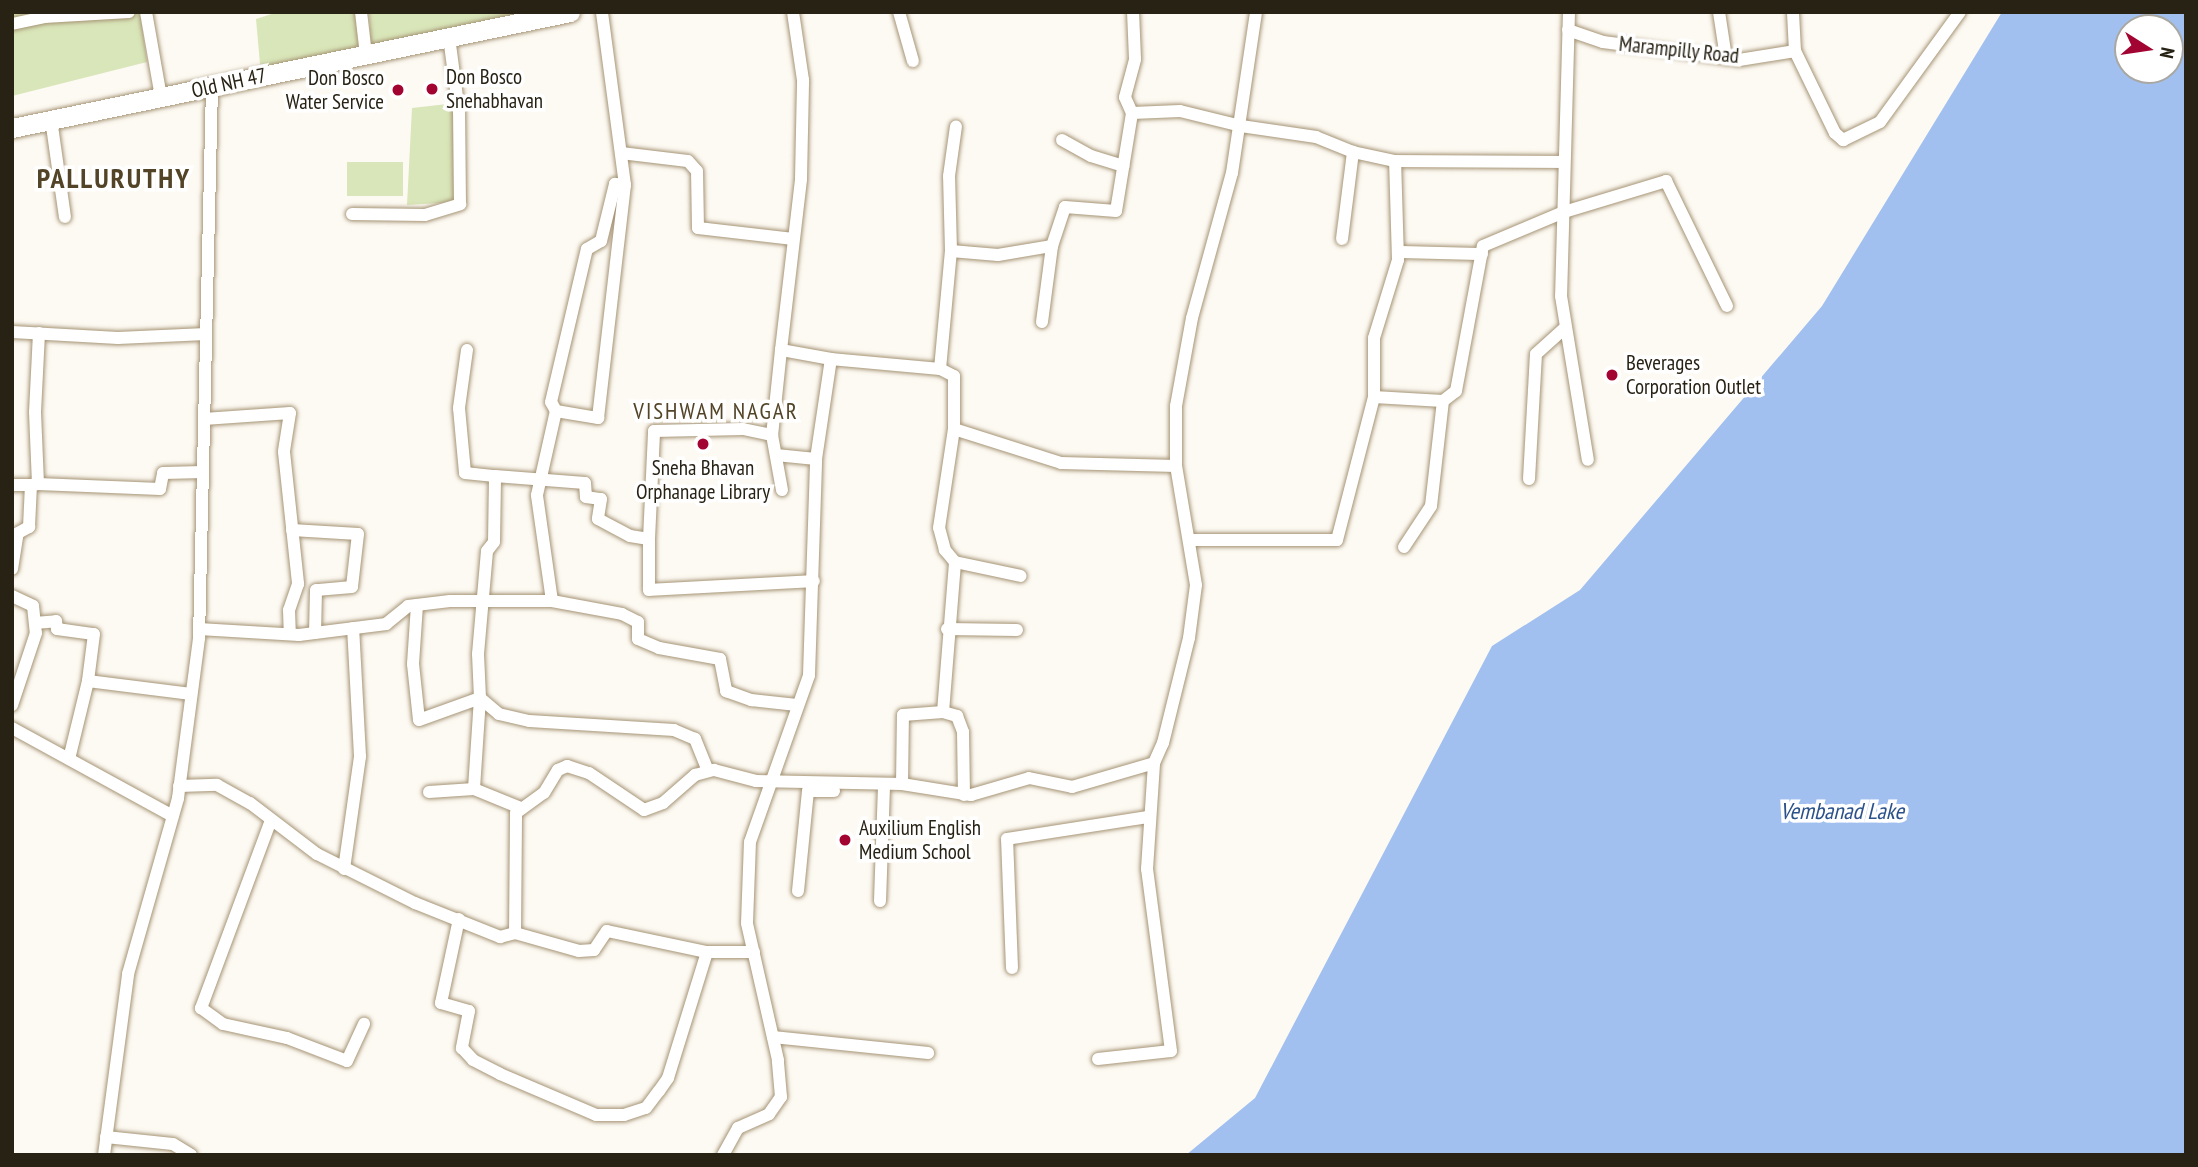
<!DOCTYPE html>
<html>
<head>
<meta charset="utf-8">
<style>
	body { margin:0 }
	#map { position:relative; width:2198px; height:1167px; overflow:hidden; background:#fdfaf3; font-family:"PT Sans Narrow",sans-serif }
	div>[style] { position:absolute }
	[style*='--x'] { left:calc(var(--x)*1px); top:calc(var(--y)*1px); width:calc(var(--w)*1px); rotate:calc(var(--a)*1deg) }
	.green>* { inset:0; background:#d9e6b9; transform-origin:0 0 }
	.water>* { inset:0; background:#a1c0ef }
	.roads { filter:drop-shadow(0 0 2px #a69475) drop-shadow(0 0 2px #a69475) }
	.street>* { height:12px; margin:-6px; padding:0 6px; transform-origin:6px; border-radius:6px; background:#fff }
	.primary>* { height:19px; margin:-9.5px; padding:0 9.5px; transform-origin:9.5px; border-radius:9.5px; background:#fff }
	.dots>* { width:19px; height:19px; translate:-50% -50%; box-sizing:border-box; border:4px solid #fff; border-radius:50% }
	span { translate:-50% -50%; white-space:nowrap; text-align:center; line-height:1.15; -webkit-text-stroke:7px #fff; paint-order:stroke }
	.street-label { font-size:21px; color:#282215 }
	.poi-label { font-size:21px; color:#282215 }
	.left { translate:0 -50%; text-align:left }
	.right { translate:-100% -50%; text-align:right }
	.neighbourhood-label { font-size:23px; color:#544427; letter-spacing:2px }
	.water-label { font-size:23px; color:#2b518a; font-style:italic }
	.district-label { font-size:28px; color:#544427; font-weight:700; letter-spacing:2px }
	.frame { position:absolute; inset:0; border:14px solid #282215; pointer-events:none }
	.north { position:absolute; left:2114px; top:14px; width:70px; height:70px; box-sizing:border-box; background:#fff; border:2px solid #a9a7a1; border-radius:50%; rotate:102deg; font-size:19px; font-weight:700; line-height:28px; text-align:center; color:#282215 }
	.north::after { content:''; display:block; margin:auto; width:24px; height:32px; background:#a30532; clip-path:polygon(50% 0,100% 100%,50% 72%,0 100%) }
</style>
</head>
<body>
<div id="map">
	<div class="green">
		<i style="clip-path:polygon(12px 12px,140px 12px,147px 62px,12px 96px)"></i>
		<i style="clip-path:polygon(278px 12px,360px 12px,364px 53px,261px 75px,256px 19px)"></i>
		<i style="clip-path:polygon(369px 12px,546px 12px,371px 50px)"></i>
		<i style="clip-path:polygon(456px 103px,456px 202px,407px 205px,412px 108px)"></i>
		<i style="left:347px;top:162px;width:56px;height:34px"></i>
	</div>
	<div class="water">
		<i style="clip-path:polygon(evenodd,2002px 12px,2186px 12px,2186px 1155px,1186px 1155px,1255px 1098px,1492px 646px,1580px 590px,1822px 306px,2002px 12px,2128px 28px,2170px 28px,2170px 70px,2128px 70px,2128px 28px)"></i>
	</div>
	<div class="roads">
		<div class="street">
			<i style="--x:146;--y:12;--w:86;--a:80"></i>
			<i style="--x:361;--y:12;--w:43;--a:83.4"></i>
			<i style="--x:899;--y:12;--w:51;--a:74.1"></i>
			<i style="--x:1569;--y:12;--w:284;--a:91.6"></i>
			<i style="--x:1561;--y:296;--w:166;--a:80.7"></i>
			<i style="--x:1719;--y:12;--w:47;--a:81.3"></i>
			<i style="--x:12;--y:24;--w:33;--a:-12"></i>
			<i style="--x:44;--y:17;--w:85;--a:-3.4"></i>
			<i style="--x:1568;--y:30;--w:37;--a:19"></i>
			<i style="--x:1603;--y:42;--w:137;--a:7.5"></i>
			<i style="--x:1739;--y:60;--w:57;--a:-9.1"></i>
			<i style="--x:1795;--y:51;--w:39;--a:-93"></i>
			<i style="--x:1795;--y:51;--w:91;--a:64"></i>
			<i style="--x:1835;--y:133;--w:11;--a:41"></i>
			<i style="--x:1843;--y:140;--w:41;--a:-25.9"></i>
			<i style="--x:1880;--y:122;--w:136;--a:-54"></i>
			<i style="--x:1132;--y:113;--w:17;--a:-114"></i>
			<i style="--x:1125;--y:97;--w:39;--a:-75"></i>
			<i style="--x:1135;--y:59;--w:47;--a:-92.4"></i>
			<i style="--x:51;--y:119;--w:99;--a:81.9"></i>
			<i style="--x:1062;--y:140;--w:33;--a:29"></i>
			<i style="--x:1091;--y:156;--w:34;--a:17"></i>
			<i style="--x:621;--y:153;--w:67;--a:6.8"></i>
			<i style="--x:688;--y:161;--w:13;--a:48"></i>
			<i style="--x:697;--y:171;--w:57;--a:89"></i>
			<i style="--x:698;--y:228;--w:96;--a:6.6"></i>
			<i style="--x:352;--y:214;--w:73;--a:0.8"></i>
			<i style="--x:425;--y:215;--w:37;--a:-17"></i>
			<i style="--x:460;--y:204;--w:92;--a:-90.6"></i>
			<i style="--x:459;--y:112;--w:76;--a:-97.6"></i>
			<i style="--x:1342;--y:239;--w:88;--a:-82.8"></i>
			<i style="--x:951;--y:251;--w:47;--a:4.9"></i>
			<i style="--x:998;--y:255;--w:55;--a:-9.5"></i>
			<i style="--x:1052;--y:246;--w:41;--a:-71.6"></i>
			<i style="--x:1065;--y:207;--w:51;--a:4.5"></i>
			<i style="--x:1116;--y:211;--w:99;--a:-80.7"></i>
			<i style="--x:1132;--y:113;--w:48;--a:-2.4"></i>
			<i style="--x:1180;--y:111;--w:63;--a:13.8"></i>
			<i style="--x:1241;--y:126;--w:76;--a:8.3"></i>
			<i style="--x:1316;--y:137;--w:40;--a:22"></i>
			<i style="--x:1353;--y:152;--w:43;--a:12.1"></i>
			<i style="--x:1395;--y:161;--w:169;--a:0.3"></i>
			<i style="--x:1398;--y:252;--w:84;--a:1.4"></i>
			<i style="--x:1042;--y:322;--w:77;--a:-82.5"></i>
			<i style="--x:12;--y:332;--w:106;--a:3.2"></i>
			<i style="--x:118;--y:338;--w:88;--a:-2.6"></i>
			<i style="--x:467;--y:350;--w:59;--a:97.9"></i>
			<i style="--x:459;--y:408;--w:65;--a:84.7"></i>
			<i style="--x:465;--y:473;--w:30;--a:6"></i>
			<i style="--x:781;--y:350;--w:85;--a:96"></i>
			<i style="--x:772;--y:435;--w:56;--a:79.7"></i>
			<i style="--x:831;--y:359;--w:109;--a:5.2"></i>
			<i style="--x:1374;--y:397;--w:69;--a:3.3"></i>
			<i style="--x:1443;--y:401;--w:16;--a:-38"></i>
			<i style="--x:1456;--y:391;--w:147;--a:-79.5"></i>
			<i style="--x:1483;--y:246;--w:88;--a:-22.8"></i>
			<i style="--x:1564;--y:212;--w:107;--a:-16.9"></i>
			<i style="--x:1666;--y:181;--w:139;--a:64"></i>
			<i style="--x:556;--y:411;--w:10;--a:-119"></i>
			<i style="--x:551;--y:402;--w:157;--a:-76.8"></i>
			<i style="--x:587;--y:249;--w:16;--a:-30"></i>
			<i style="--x:601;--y:241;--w:59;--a:-76.2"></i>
			<i style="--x:615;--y:184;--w:10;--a:6"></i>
			<i style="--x:204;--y:419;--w:86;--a:-4"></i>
			<i style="--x:290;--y:413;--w:39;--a:99"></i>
			<i style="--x:284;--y:452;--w:133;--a:83.9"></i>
			<i style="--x:298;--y:584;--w:28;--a:109"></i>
			<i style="--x:289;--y:610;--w:24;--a:88"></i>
			<i style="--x:954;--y:429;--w:112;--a:17.6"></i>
			<i style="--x:1061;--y:463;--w:115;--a:1.5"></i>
			<i style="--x:776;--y:455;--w:40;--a:5.7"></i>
			<i style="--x:1529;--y:479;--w:125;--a:-86.8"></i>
			<i style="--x:1536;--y:354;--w:38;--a:-42"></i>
			<i style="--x:38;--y:484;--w:122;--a:2.3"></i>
			<i style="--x:160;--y:489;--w:16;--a:-79"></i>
			<i style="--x:163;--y:473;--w:40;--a:-1.4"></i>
			<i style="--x:12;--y:485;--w:19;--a:0"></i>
			<i style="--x:292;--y:530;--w:66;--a:3.5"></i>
			<i style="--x:358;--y:534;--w:53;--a:96.5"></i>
			<i style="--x:352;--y:587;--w:36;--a:175"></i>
			<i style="--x:316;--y:590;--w:43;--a:91.3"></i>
			<i style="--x:649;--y:539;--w:108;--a:-87.3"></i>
			<i style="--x:654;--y:431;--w:89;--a:-1.3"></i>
			<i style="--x:743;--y:429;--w:30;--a:12"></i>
			<i style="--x:1189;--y:540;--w:148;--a:0"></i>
			<i style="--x:1337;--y:540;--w:148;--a:-75.5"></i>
			<i style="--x:1374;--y:397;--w:59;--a:-90"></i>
			<i style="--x:1374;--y:338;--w:82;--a:-72.9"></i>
			<i style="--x:1398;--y:260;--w:99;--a:-91.7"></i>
			<i style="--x:1404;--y:547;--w:49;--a:-56.6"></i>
			<i style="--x:1431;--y:506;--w:106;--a:-83.5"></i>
			<i style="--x:955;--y:562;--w:67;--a:12"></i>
			<i style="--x:12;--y:569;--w:36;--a:-81"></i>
			<i style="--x:18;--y:533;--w:13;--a:-29"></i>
			<i style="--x:29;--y:527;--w:42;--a:-87.3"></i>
			<i style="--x:31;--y:485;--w:7;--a:-8"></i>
			<i style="--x:38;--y:484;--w:72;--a:-92.4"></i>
			<i style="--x:35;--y:412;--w:79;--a:-87.1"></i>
			<i style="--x:12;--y:596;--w:23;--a:25"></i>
			<i style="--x:33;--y:606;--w:27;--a:84"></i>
			<i style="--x:36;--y:633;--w:76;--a:108.4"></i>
			<i style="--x:552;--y:601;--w:71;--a:10.5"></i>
			<i style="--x:622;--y:614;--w:18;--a:27"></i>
			<i style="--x:638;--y:622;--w:17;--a:90"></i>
			<i style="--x:638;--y:639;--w:23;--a:23"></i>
			<i style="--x:659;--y:648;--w:62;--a:10.2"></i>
			<i style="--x:720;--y:659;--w:33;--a:79"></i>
			<i style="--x:726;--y:691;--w:27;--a:20"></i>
			<i style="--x:751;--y:700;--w:46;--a:6.2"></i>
			<i style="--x:417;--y:605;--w:59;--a:93.9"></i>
			<i style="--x:413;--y:664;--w:56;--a:83.9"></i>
			<i style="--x:419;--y:720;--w:65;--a:-19.8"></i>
			<i style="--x:480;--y:698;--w:91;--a:93.8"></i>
			<i style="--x:35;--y:623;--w:21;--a:-5"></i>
			<i style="--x:56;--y:621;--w:8;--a:83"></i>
			<i style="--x:57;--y:629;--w:37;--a:8"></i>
			<i style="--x:94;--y:634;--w:47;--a:97.3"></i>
			<i style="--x:199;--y:629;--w:100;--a:3.4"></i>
			<i style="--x:299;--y:635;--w:88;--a:-7.2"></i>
			<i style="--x:386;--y:624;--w:28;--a:-39"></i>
			<i style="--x:408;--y:606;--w:42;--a:-6.8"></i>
			<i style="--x:450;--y:601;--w:102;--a:0"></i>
			<i style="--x:552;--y:601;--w:107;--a:-98.1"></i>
			<i style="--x:537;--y:495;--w:86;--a:-77.3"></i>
			<i style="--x:556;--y:411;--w:43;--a:9.5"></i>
			<i style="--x:598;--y:418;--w:235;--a:-83.4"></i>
			<i style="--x:625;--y:185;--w:175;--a:-97.6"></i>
			<i style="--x:947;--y:629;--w:70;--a:0.8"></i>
			<i style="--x:943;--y:712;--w:150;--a:-85.4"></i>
			<i style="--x:955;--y:562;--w:16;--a:-130"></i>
			<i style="--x:945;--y:550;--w:23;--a:-105"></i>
			<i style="--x:939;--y:528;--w:100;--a:-81.4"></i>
			<i style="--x:954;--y:429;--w:53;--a:-90"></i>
			<i style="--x:954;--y:376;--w:16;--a:-153"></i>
			<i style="--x:940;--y:369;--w:119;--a:-84.7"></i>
			<i style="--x:951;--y:251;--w:75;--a:-91.5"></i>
			<i style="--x:949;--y:176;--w:50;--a:-82"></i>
			<i style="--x:12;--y:728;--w:183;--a:28.7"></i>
			<i style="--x:69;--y:759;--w:80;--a:-76.3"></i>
			<i style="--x:88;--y:681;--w:104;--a:7.2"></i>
			<i style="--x:708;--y:771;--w:35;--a:-112"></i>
			<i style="--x:695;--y:739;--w:23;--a:-157"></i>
			<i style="--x:674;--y:730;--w:145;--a:-176.4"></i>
			<i style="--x:529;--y:721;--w:31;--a:-167"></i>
			<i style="--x:499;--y:714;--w:25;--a:-140"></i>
			<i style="--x:480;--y:698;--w:44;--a:-92.6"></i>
			<i style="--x:478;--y:654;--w:103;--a:-85"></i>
			<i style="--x:487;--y:551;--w:11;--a:-52"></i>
			<i style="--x:494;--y:542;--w:66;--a:-89.1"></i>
			<i style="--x:495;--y:476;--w:90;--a:4.4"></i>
			<i style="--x:585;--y:483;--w:14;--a:86"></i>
			<i style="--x:586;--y:497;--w:15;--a:8"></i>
			<i style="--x:601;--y:499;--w:20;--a:99"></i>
			<i style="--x:598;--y:519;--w:36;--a:28"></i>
			<i style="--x:630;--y:536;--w:19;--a:9"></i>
			<i style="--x:649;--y:539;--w:51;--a:90"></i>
			<i style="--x:649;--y:590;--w:165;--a:-3.1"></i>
			<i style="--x:902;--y:784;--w:69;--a:-89.2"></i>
			<i style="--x:903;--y:715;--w:40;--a:-4.3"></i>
			<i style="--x:943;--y:712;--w:15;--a:16"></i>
			<i style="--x:957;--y:716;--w:17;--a:69"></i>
			<i style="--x:963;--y:732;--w:63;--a:89.1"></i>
			<i style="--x:179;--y:786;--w:38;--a:-2"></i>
			<i style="--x:217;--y:785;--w:38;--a:29"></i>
			<i style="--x:250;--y:803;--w:84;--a:37.3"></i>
			<i style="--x:317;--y:854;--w:110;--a:26.6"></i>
			<i style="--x:415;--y:903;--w:92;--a:21.8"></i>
			<i style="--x:500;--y:937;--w:16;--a:-15"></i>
			<i style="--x:515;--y:933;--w:120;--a:-89.5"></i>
			<i style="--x:516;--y:813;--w:34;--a:-36"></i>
			<i style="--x:544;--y:793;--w:27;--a:-59"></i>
			<i style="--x:558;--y:770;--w:10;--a:-24"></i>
			<i style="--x:567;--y:766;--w:23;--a:18"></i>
			<i style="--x:589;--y:773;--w:66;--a:33.9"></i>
			<i style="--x:644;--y:810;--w:20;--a:-20"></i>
			<i style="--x:663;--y:803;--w:43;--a:-41.2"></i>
			<i style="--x:695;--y:775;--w:20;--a:-15"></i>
			<i style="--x:714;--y:770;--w:43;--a:14.7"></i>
			<i style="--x:756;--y:781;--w:146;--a:1.2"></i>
			<i style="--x:902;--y:784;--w:70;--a:9.1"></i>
			<i style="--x:971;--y:795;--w:60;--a:-16.3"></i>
			<i style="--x:1029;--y:778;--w:44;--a:11.8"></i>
			<i style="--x:1072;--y:787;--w:85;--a:-16.3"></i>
			<i style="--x:1154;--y:763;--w:22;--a:-66"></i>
			<i style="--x:1163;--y:743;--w:108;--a:-76.1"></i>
			<i style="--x:1189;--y:638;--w:53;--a:-82.5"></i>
			<i style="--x:1196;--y:585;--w:121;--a:-99.5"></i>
			<i style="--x:1176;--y:466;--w:60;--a:-90"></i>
			<i style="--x:1176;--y:406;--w:89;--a:-79.7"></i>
			<i style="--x:1192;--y:318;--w:150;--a:-74.6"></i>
			<i style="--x:1232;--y:173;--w:163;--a:-81.5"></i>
			<i style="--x:429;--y:792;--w:45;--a:-3.8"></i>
			<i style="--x:474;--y:789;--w:48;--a:22.2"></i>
			<i style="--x:271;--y:820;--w:201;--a:110.4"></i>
			<i style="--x:201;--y:1008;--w:27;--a:36"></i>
			<i style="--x:223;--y:1024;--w:66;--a:12.3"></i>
			<i style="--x:287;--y:1038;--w:64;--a:21"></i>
			<i style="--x:347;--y:1061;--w:41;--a:-65.3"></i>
			<i style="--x:344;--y:869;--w:114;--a:-81.9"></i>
			<i style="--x:360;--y:756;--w:128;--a:-93.1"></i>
			<i style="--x:798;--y:891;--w:100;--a:-84.3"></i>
			<i style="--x:808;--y:791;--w:26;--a:0"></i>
			<i style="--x:880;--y:901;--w:116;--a:-88"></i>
			<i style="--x:459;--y:919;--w:86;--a:102.1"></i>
			<i style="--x:441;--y:1003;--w:29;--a:16"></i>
			<i style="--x:469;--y:1011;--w:38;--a:101"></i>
			<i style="--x:462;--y:1048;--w:16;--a:47"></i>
			<i style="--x:473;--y:1060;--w:30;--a:27"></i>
			<i style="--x:500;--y:1074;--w:104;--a:23.1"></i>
			<i style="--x:596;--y:1115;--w:28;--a:0"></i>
			<i style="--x:624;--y:1115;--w:23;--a:-18"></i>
			<i style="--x:646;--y:1108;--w:21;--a:-53"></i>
			<i style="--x:659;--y:1091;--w:16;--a:-55"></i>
			<i style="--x:668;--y:1078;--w:132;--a:-72.8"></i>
			<i style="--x:515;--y:933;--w:66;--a:15.7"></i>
			<i style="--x:579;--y:951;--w:15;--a:-4"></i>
			<i style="--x:594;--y:950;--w:23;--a:-56"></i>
			<i style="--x:607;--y:931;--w:102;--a:11.9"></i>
			<i style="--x:707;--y:952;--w:47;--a:0"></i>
			<i style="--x:1012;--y:968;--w:129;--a:-92.2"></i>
			<i style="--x:1007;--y:839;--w:143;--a:-8.9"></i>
			<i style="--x:773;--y:1037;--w:156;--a:5.9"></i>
			<i style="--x:1098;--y:1059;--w:73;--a:-6.3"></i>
			<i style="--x:1171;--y:1051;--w:184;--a:-97.5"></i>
			<i style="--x:1147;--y:869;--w:106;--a:-86.2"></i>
			<i style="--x:106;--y:1137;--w:67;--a:6"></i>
			<i style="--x:173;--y:1144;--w:21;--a:31"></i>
			<i style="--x:104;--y:1155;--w:183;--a:-82.4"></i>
			<i style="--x:128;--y:974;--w:183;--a:-74.1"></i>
			<i style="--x:178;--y:798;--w:161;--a:-82.5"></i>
			<i style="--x:199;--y:638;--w:552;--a:-88.65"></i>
			<i style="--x:723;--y:1155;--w:31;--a:-61"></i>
			<i style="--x:738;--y:1128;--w:34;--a:-24"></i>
			<i style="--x:769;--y:1114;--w:21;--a:-55"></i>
			<i style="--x:781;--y:1097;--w:37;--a:-95"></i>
			<i style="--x:778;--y:1060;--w:140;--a:-102.8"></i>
			<i style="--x:747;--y:923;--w:81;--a:-87.9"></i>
			<i style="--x:750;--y:842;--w:177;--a:-70.5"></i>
			<i style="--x:809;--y:675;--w:216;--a:-88.1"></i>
			<i style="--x:816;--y:459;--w:101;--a:-81.5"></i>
			<i style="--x:831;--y:359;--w:51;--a:-169.8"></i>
			<i style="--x:781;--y:350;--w:172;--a:-83.3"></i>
			<i style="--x:801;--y:179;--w:99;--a:-88.8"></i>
			<i style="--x:803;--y:80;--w:69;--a:-98.4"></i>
		</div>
		<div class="primary">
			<i style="--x:12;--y:128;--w:570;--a:-11.74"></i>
		</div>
	</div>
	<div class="dots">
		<i style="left:432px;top:89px;background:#a30532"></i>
		<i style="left:398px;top:90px;background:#a30532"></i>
		<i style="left:1612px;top:375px;background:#a30532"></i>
		<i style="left:703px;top:444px;background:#a30532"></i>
		<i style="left:845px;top:840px;background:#a30532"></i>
	</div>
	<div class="street-label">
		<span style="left:1679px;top:50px;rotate:6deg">Marampilly Road</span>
		<span style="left:229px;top:83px;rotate:-12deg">Old NH 47</span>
	</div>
	<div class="poi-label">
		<span class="left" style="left:446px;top:89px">Don Bosco<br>Snehabhavan</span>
		<span class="right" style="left:384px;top:90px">Don Bosco<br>Water Service</span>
		<span class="left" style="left:1626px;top:375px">Beverages<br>Corporation Outlet</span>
		<span style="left:703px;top:480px">Sneha Bhavan<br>Orphanage Library</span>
		<span class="left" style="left:859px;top:840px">Auxilium English<br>Medium School</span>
	</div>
	<div class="neighbourhood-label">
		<span style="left:716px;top:411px">VISHWAM NAGAR</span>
	</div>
	<div class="water-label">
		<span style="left:1842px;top:811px">Vembanad Lake</span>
	</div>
	<div class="district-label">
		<span style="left:114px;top:178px">PALLURUTHY</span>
	</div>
	<div class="frame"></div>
	<div class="north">N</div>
</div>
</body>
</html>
